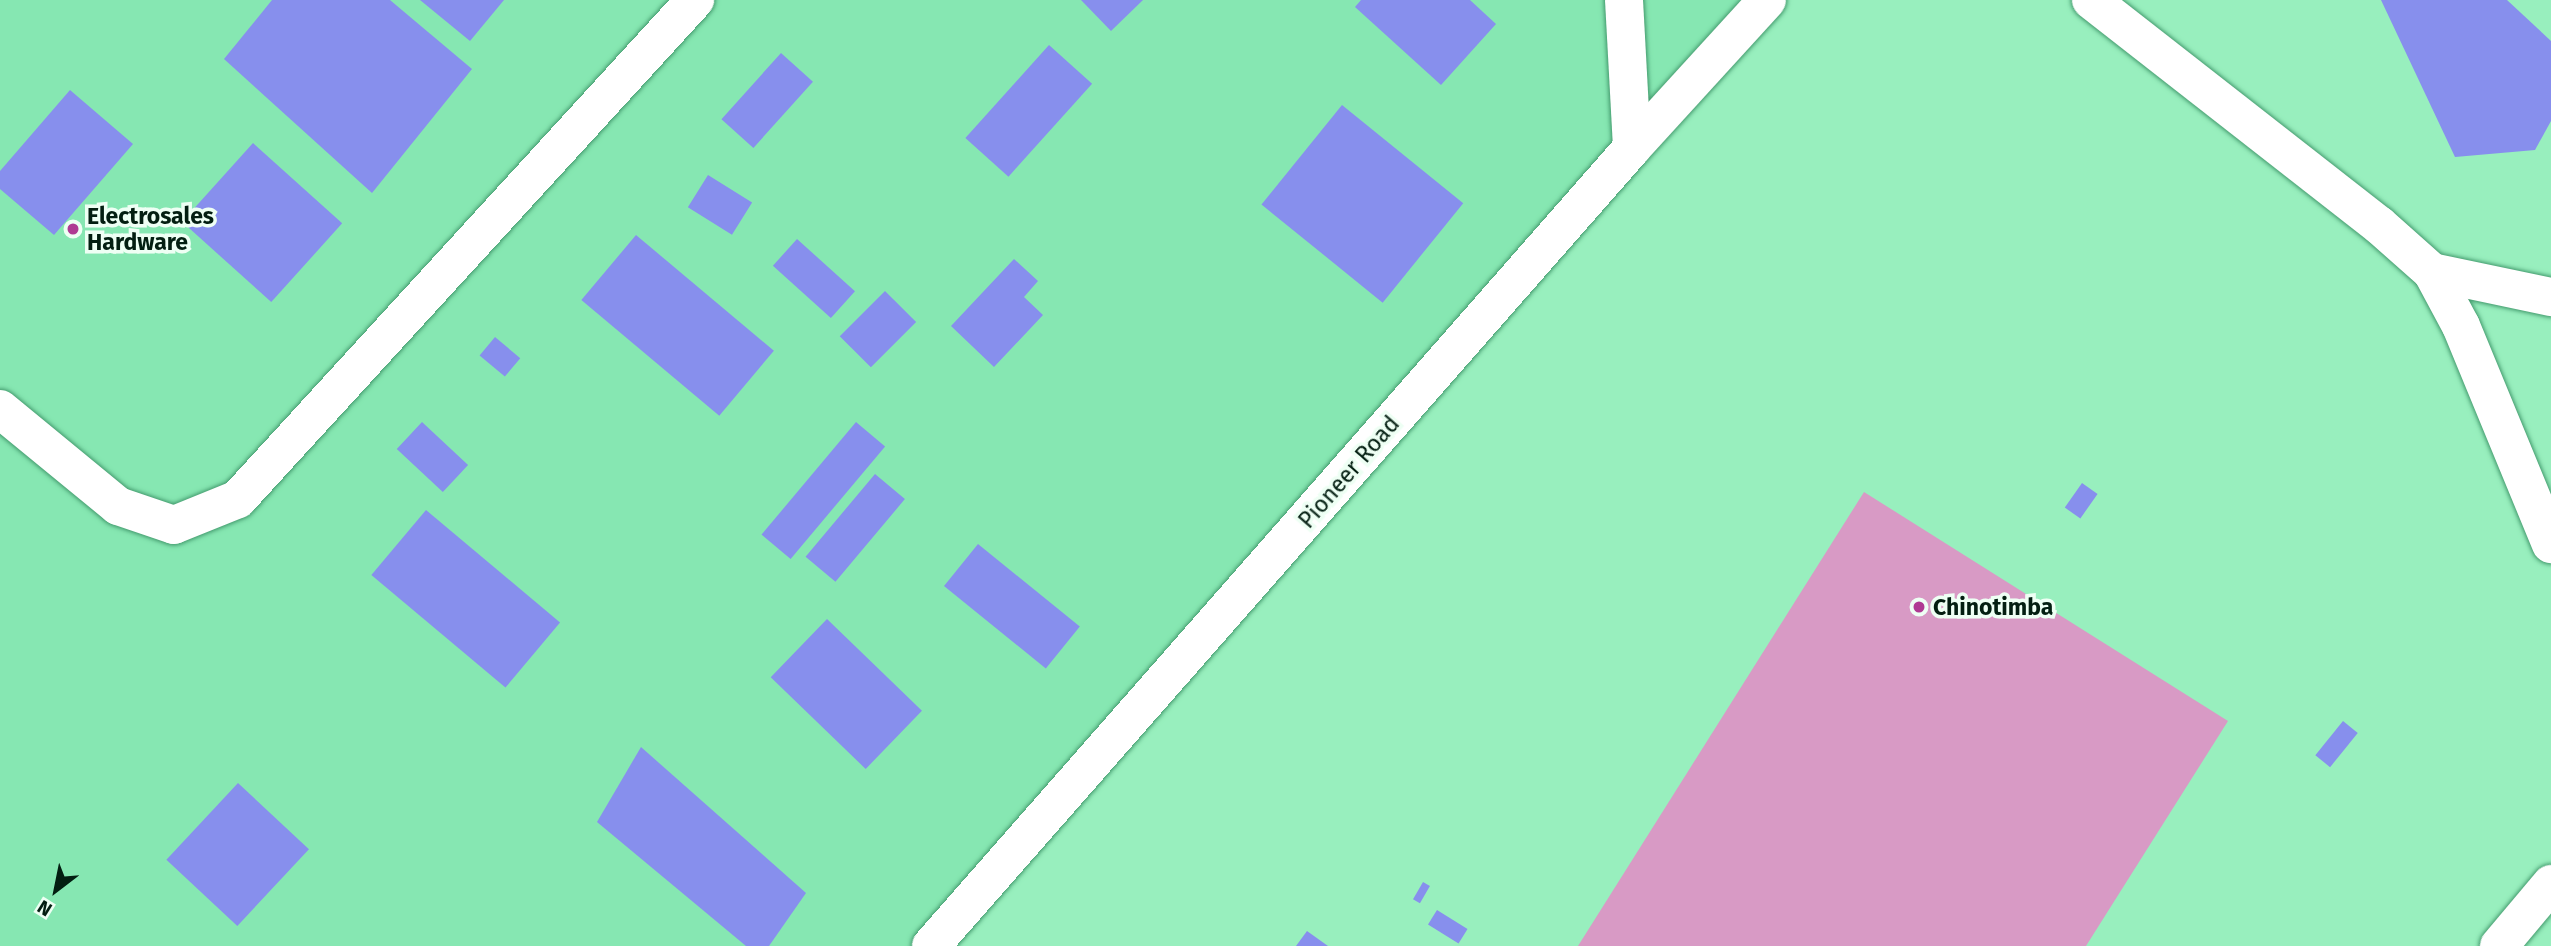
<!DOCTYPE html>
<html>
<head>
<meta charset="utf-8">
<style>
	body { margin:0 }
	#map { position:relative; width:2551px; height:946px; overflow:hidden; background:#98efbe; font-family:"Fira Sans",sans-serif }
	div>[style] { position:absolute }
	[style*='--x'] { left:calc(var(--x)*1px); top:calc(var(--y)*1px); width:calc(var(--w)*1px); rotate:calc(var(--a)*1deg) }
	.built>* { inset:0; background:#86e7b2 }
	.green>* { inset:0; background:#d89ac5 }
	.building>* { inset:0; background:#878fed; transform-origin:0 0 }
	.roads { filter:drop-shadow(0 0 2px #449b6e) drop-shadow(0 0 2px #449b6e) }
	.minor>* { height:38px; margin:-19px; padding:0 19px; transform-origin:19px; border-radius:19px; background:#fff }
	.dots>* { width:19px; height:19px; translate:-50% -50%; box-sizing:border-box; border:4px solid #eefff4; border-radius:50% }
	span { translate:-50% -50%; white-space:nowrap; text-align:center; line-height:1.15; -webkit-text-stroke:7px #eefff4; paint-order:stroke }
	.poi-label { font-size:23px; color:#031e11; font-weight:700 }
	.left { translate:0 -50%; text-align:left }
	.street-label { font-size:23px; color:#031e11 }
	.north { position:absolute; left:21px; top:855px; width:70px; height:70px; -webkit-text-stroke:5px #eefff4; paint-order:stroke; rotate:212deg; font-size:19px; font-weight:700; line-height:28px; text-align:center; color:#031e11 }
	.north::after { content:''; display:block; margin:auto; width:24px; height:32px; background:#031e11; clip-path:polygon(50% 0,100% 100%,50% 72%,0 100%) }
</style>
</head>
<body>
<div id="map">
	<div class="built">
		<i style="clip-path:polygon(0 0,1767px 0,931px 946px,0 946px)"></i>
	</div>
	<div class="green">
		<i style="clip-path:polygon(1864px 492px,2228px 721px,2086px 946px,1578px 946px)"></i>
	</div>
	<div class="building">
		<i style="clip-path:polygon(272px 0,390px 0,472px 69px,372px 193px,224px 59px)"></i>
		<i style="clip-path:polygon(420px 0,504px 0,470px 41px)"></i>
		<i style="clip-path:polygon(1081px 0,1143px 0,1111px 31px)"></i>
		<i style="clip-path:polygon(1361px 0,1470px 0,1496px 24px,1441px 85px,1355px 7px)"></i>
		<i style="clip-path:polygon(2381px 0,2507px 0,2551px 41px,2551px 121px,2535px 150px,2455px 157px)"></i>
		<i style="left:1049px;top:45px;width:58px;height:125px;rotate:42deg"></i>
		<i style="left:781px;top:53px;width:43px;height:89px;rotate:42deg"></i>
		<i style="clip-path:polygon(70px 90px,133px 144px,54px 235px,0 189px,0 171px)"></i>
		<i style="left:1342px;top:105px;width:156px;height:128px;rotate:39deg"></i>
		<i style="left:253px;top:143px;width:120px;height:106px;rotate:42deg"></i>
		<i style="left:708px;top:175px;width:52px;height:38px;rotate:32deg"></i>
		<i style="left:636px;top:235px;width:180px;height:85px;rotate:40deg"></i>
		<i style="left:797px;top:239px;width:78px;height:36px;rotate:42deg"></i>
		<i style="clip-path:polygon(1014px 259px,1038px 281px,1024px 297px,1043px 315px,994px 367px,951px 326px)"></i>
		<i style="left:885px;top:291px;width:44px;height:64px;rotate:45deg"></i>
		<i style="left:495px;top:337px;width:33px;height:24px;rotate:40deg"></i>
		<i style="left:422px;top:422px;width:63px;height:37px;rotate:43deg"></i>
		<i style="left:856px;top:422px;width:38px;height:147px;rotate:40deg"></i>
		<i style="left:875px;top:474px;width:39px;height:108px;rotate:40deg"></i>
		<i style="left:2082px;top:483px;width:19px;height:30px;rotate:35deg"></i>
		<i style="left:426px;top:510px;width:175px;height:85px;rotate:40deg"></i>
		<i style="left:978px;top:544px;width:131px;height:54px;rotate:39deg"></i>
		<i style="left:827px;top:619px;width:132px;height:81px;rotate:44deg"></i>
		<i style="left:2343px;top:721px;width:19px;height:44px;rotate:39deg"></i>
		<i style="clip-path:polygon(641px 747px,806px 893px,769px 946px,746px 946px,597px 822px)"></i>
		<i style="left:238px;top:783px;width:97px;height:105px;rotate:43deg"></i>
		<i style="left:1423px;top:882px;width:8px;height:20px;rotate:30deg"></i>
		<i style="left:1437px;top:910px;width:36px;height:17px;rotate:32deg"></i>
		<i style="clip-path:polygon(1307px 931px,1328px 946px,1296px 946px)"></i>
	</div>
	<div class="roads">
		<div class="minor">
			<i style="--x:1624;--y:0;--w:148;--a:86.9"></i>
			<i style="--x:2091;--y:0;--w:365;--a:38"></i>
			<i style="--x:2379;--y:225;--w:71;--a:41.6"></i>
			<i style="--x:2432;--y:272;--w:61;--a:61.8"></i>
			<i style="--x:2461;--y:326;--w:236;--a:67.6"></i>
			<i style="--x:2432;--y:272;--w:122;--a:11.9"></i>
			<i style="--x:0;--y:409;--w:153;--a:39.4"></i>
			<i style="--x:118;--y:506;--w:59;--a:18.7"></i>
			<i style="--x:174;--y:525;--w:69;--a:-22.1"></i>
			<i style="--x:238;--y:499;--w:677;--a:-47.52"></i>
			<i style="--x:931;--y:946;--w:1062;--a:-48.7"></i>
			<i style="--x:1632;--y:148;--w:200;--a:-47.6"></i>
			<i style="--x:2499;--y:946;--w:81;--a:-50"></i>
		</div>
	</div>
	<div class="dots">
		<i style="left:73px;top:229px;background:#af3a93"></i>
		<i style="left:1919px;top:607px;background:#af3a93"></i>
	</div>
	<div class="poi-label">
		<span class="left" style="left:87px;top:229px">Electrosales<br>Hardware</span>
		<span class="left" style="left:1933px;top:607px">Chinotimba</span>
	</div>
	<div class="street-label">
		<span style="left:1349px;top:472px;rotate:-49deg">Pioneer Road</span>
	</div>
	<div class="north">N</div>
</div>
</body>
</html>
